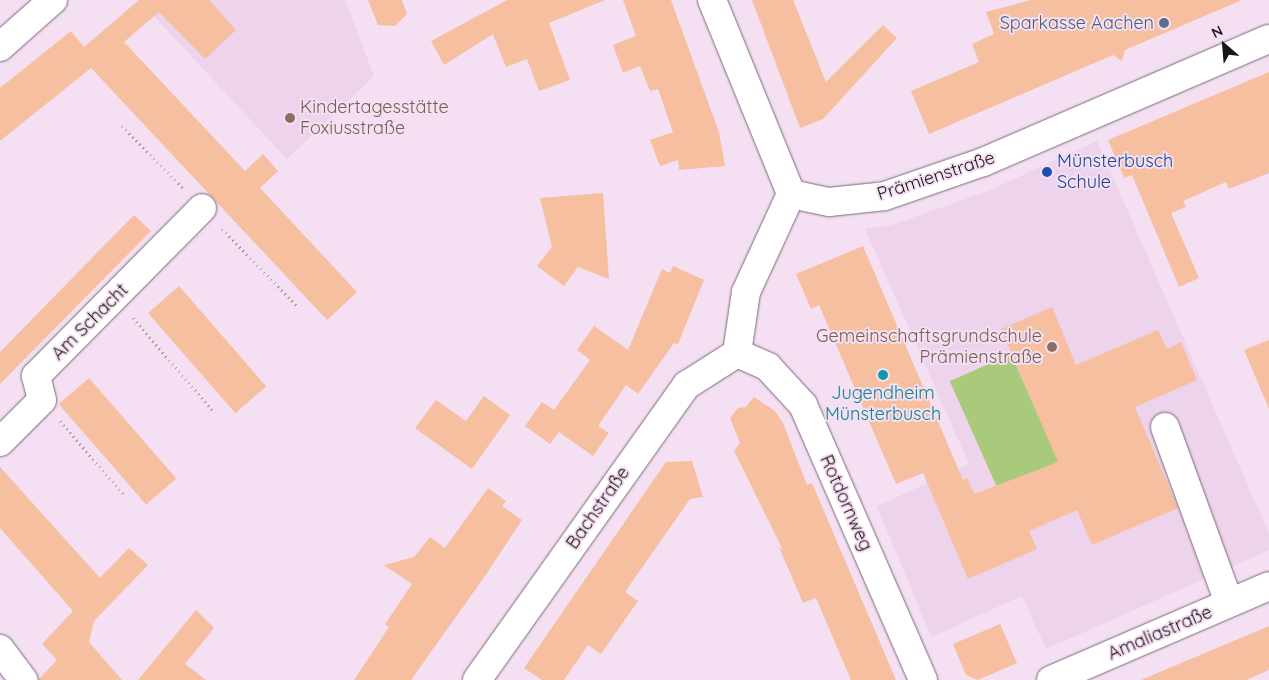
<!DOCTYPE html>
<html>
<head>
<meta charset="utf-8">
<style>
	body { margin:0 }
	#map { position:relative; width:1269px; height:680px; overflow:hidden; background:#f4e0f2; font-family:Quicksand,sans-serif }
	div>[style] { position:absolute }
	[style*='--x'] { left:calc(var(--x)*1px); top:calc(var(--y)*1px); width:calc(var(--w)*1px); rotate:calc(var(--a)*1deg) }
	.built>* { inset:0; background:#edd3eb }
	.green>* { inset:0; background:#a9ca7a; transform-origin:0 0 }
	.building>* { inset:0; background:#f5bfa0; transform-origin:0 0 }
	.path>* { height:3px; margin-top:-1.5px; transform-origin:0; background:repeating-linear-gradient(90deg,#a595a3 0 1px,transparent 0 5px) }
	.roads { filter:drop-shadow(0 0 1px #7a6978) drop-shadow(0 0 1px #7a6978) }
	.minor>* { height:28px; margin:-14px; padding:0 14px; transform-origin:14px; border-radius:14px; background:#fff }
	.dots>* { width:14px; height:14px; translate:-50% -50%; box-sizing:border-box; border:2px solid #f4e0f2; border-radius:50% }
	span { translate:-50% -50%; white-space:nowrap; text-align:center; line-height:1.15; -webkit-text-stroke:4px #f4e0f2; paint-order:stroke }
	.service-label { font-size:18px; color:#4e5e75 }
	.right { translate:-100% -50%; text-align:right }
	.education-label { font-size:18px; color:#785e54 }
	.left { translate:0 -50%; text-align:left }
	.transit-label { font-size:18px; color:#164399 }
	.street-label { font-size:18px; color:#1c151b }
	.culture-label { font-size:18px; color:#0d838f }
	.north { position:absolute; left:1199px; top:20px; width:50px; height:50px; -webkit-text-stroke:4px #f4e0f2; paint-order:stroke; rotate:333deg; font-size:14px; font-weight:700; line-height:20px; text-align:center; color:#1c151b }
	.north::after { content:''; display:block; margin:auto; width:18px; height:22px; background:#1c151b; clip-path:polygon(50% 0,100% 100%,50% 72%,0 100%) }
</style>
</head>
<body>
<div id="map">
	<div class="built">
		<i style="clip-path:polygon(139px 0,345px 0,374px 76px,287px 159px)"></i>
		<i style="clip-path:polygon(1097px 141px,1269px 534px,1269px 550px,1046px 649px,1022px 596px,931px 637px,877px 506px,969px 464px,865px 229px,892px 225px,988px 191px)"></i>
	</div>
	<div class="green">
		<i style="left:1011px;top:354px;width:118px;height:67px;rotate:66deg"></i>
	</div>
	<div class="building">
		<i style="clip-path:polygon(139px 0,209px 0,236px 30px,205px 59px,159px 12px,124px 42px,245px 171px,263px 154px,278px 171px,260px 188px,357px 292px,327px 320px,91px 68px,0 141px,0 88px,71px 31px,84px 47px)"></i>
		<i style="clip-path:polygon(368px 0,402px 0,407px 14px,395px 26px,378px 25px)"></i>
		<i style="clip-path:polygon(507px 0,605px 0,549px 23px,570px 80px,539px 91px,527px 59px,506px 67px,493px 34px,444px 65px,431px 41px)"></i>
		<i style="clip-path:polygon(623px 0,671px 0,719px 132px,725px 166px,679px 170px,678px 160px,660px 166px,650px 140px,673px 132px,658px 89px,650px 91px,640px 66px,623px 73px,613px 45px,636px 36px)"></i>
		<i style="clip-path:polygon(752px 0,793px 0,826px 82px,883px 25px,897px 38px,823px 119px,800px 128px)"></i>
		<i style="clip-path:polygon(1031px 0,1242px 0,1125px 50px,1122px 61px,1113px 55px,929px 134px,911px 91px,979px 62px,972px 44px,994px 34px,986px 12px)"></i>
		<i style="clip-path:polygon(1269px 72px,1269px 173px,1229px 189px,1226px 182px,1183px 201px,1186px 207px,1171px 213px,1199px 278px,1179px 287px,1132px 175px,1124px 178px,1108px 140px)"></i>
		<i style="clip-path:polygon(603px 193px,609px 279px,578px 267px,564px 286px,537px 266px,552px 247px,540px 198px)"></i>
		<i style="clip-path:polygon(134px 215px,151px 231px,0 384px,0 352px)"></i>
		<i style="clip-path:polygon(863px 246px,963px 480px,967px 478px,974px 494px,1058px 462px,1001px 329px,1052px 307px,1076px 365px,1158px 330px,1167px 349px,1181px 342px,1197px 380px,1135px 407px,1178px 508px,1092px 545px,1077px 510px,1029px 531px,1037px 549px,968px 579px,923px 473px,896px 484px,819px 305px,811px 309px,796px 274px)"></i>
		<i style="clip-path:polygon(673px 266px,704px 280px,678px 344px,674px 343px,638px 394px,626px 385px,598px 426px,609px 433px,593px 456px,559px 432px,550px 444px,525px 426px,542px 402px,554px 410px,590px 360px,577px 350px,594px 326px,628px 350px,662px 269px,670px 273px)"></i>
		<i style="left:179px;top:286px;width:133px;height:41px;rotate:49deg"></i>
		<i style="clip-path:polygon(1269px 340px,1269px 409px,1244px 350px)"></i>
		<i style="left:89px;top:378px;width:133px;height:40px;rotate:49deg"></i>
		<i style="clip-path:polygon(484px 396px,510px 415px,472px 469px,415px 428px,436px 400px,466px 421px)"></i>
		<i style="clip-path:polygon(754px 397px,775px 411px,783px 423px,807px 485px,812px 483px,896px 680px,851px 680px,816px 598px,803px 603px,779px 547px,783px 550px,734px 451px,740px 443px,730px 418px,738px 408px,746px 407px)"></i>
		<i style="clip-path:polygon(692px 461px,703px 497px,690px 499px,625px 592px,638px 601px,601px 654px,588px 645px,564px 680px,542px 680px,524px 668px,666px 462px)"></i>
		<i style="clip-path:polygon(0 467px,100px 578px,129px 548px,148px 565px,94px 621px,89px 642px,122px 680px,38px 680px,57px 660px,42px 644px,73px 611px,0 528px)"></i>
		<i style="clip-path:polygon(488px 488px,506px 501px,502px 506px,522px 520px,485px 576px,411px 680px,354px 680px,389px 627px,385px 624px,412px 584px,384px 565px,414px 557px,430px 537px,445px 548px)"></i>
		<i style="clip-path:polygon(196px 610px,214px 628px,185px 664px,206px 680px,138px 680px)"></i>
		<i style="clip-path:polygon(1000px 624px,1017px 663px,978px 680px,966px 675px,953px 644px)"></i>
		<i style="clip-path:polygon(1269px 626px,1269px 670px,1246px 680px,1141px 680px)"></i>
	</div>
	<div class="path">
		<i style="--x:122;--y:126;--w:87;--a:45.5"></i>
		<i style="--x:222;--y:229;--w:109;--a:45.7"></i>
		<i style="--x:133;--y:318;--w:121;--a:49.3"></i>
		<i style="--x:60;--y:421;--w:98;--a:49.1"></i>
	</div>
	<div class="roads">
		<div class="minor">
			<i style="--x:712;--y:0;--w:209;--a:67.8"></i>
			<i style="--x:0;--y:47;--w:71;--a:-41.6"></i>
			<i style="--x:791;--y:194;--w:39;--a:12"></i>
			<i style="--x:829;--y:202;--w:56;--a:-6.1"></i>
			<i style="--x:885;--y:196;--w:104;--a:-19.1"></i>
			<i style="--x:983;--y:162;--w:311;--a:-23.3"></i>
			<i style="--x:737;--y:353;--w:34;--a:24"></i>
			<i style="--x:768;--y:367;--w:52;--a:47.4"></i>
			<i style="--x:803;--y:405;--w:300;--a:66.4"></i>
			<i style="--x:737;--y:353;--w:62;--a:-81.6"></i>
			<i style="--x:746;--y:292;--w:108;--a:-65.3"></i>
			<i style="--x:1165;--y:427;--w:187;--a:70"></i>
			<i style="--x:0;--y:442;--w:59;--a:-45"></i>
			<i style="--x:42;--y:400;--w:25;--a:-104"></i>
			<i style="--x:36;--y:376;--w:236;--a:-45.3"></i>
			<i style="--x:0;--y:649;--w:39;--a:53"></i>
			<i style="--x:477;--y:680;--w:362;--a:-54.6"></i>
			<i style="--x:687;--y:385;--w:59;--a:-32.6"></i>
			<i style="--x:1051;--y:680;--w:237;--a:-23.3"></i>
		</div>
	</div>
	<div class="dots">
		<i style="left:1164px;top:23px;background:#5c6f8a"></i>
		<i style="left:290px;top:118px;background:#8d6e63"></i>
		<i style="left:1047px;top:172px;background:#1a4fb4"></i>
		<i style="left:1052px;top:347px;background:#8d6e63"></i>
		<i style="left:883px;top:375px;background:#0f9aa8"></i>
	</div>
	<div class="service-label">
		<span class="right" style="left:1154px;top:23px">Sparkasse Aachen</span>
	</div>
	<div class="education-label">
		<span class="left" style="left:300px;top:118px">Kindertagesstätte<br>Foxiusstraße</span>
		<span class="right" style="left:1042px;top:347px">Gemeinschaftsgrundschule<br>Prämienstraße</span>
	</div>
	<div class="transit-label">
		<span class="left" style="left:1057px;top:172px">Münsterbusch<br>Schule</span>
	</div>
	<div class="street-label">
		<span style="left:936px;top:176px;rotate:-18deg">Prämienstraße</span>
		<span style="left:90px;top:322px;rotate:-45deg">Am Schacht</span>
		<span style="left:846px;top:503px;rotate:66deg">Rotdornweg</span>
		<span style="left:598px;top:508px;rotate:-55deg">Bachstraße</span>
		<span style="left:1160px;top:633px;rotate:-23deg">Amaliastraße</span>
	</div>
	<div class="culture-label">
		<span style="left:883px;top:404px">Jugendheim<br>Münsterbusch</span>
	</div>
	<div class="north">N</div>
</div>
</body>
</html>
